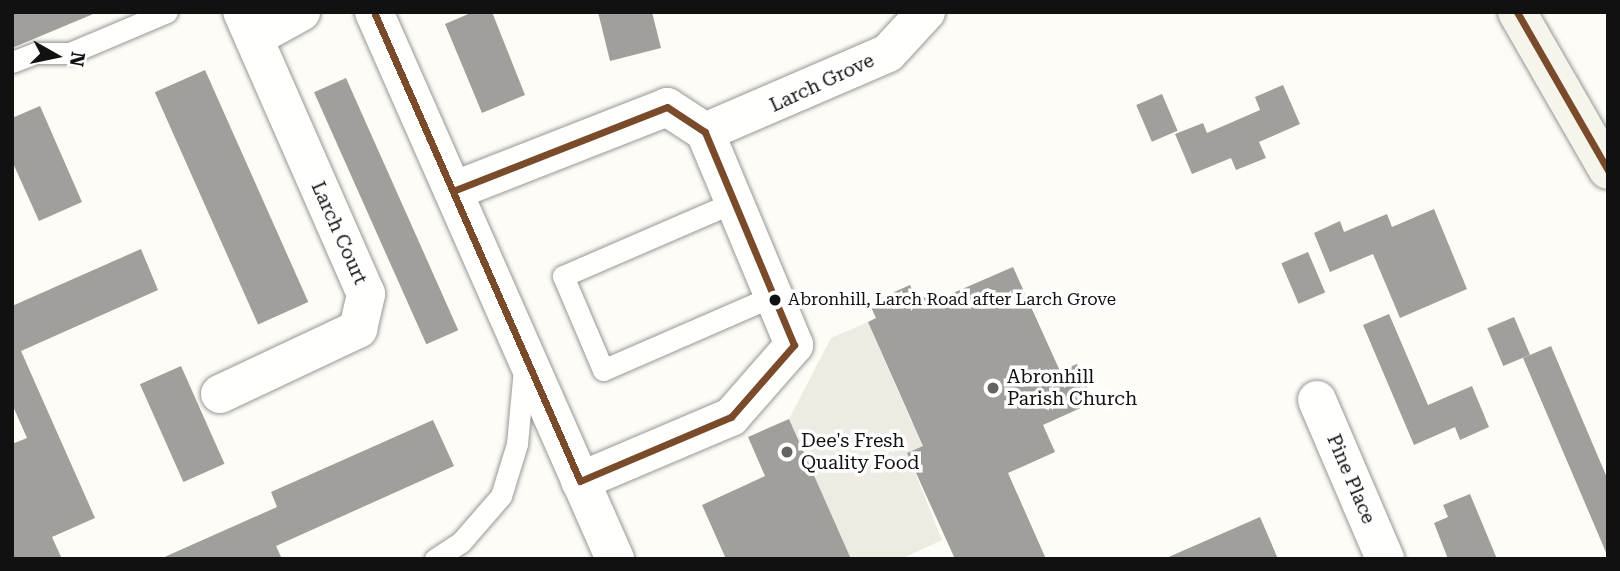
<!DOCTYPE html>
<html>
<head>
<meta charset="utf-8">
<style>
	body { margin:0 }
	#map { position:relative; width:1620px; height:571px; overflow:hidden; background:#fdfcf7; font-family:"Roboto Serif",serif }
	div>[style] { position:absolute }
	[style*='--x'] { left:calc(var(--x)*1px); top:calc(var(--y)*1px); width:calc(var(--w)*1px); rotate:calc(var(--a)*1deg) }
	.plaza>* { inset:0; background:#edebe2 }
	.building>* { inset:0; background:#a19f9c; transform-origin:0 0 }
	.roads { filter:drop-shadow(0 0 2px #979795) drop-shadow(0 0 2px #979795) }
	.lane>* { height:21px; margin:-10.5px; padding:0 10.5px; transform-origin:10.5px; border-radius:10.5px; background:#fffffe }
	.street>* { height:38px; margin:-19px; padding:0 19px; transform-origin:19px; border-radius:19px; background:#fffffe }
	.secondary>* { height:38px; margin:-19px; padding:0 19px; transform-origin:19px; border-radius:19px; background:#f6f4eb }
	.bus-1>* { height:7px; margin:-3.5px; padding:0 3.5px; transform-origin:3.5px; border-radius:3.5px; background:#7a4b2a }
	.dots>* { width:19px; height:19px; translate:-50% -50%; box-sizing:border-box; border:4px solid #fff; border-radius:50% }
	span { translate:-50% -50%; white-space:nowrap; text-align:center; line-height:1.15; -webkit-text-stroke:7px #fff; paint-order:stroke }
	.bus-label { font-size:17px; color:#111 }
	.left { translate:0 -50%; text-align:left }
	.street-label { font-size:19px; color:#111 }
	.poi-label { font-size:19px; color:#111 }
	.frame { position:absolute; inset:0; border:14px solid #111; pointer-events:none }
	.north { position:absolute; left:21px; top:21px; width:70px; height:70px; -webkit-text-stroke:5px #fff; paint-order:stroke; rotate:99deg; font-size:19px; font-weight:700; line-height:28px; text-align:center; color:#111 }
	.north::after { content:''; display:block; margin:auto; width:24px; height:32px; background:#111; clip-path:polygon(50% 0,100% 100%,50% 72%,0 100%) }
</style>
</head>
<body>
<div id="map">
	<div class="plaza">
		<i style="clip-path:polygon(868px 322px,911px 421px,930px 443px,907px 453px,942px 540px,901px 559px,851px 559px,789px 419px,831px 338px)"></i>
	</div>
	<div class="building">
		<i style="clip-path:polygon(12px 12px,98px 12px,12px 48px)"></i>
		<i style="clip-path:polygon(473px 12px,492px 12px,525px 95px,482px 113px,445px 24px)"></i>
		<i style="clip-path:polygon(598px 12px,652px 12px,661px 48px,610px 61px)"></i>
		<i style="left:205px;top:70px;width:254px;height:55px;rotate:66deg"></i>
		<i style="left:346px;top:78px;width:276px;height:35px;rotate:66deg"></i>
		<i style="clip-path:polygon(1283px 85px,1300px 124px,1259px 142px,1266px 158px,1236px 170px,1231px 158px,1192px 174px,1175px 134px,1203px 123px,1207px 133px,1260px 110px,1255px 97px)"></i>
		<i style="left:1162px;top:94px;width:40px;height:28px;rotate:67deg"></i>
		<i style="clip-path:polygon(40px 106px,82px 202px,39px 221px,12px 161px,12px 118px)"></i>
		<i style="clip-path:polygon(1434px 209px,1467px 289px,1400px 318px,1373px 254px,1330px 272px,1314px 233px,1340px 221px,1344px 232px,1387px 214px,1392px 227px)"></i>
		<i style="clip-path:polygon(141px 249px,158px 290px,21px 351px,95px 518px,52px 537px,62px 559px,12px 559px,12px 444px,27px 438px,12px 404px,12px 306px)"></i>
		<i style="left:1308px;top:252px;width:44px;height:29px;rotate:67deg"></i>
		<i style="clip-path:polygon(1013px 267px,1060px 371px,1077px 364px,1094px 402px,1043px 425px,1055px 452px,1008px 473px,1046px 559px,955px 559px,907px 453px,923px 446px,868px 322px,876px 318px,869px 303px,910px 285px,916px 300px,936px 291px,939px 299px)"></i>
		<i style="clip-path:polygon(1389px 314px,1428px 405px,1472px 386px,1489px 427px,1460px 440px,1455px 427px,1414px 445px,1363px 325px)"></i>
		<i style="left:1514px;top:317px;width:41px;height:29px;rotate:67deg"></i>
		<i style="clip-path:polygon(1551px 346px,1608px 480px,1608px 557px,1523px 358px)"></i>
		<i style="left:181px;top:366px;width:107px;height:45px;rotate:66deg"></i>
		<i style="clip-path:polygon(789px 419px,851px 559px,726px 559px,702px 505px,765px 476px,748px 437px)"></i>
		<i style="clip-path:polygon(433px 420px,454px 466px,276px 546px,282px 559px,160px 559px,277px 507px,271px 492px)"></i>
		<i style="clip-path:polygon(1470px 494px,1497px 559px,1448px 559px,1434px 523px,1448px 517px,1443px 505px)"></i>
		<i style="clip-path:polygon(1260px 517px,1278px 559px,1164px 559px)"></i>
	</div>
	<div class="roads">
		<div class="lane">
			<i style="--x:12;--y:62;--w:26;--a:-21"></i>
			<i style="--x:36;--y:53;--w:34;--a:0"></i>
			<i style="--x:70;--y:53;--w:105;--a:-22.9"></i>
			<i style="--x:734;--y:202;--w:186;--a:156.6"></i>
			<i style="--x:563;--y:276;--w:102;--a:66.9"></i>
			<i style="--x:603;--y:370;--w:185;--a:-23.5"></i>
			<i style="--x:435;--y:559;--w:31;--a:-33"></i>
			<i style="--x:461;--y:542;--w:61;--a:-49"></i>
			<i style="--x:501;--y:496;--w:54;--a:-72.9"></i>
			<i style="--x:517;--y:444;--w:76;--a:-84.7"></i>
		</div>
		<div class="street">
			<i style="--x:374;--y:12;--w:598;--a:66.22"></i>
			<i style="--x:254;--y:38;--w:54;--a:-29"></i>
			<i style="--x:705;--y:132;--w:199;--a:-23.3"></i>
			<i style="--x:888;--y:53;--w:56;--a:-47.2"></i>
			<i style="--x:453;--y:191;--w:230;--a:-21.4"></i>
			<i style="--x:667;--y:107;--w:45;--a:33.3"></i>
			<i style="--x:705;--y:132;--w:231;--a:67.3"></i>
			<i style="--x:794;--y:345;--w:96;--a:131.2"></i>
			<i style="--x:731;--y:417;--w:164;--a:157"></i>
			<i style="--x:220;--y:394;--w:153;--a:-25.2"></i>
			<i style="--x:358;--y:329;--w:36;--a:-77"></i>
			<i style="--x:366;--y:294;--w:308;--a:-113.7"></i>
			<i style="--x:1317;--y:400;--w:173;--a:66.8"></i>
		</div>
		<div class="secondary">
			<i style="--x:1517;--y:12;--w:182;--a:60.1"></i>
		</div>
	</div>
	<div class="bus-1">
		<i style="--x:374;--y:12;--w:512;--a:66.29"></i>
		<i style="--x:580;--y:481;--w:164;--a:-23"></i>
		<i style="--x:731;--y:417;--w:96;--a:-48.8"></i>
		<i style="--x:794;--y:345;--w:231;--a:-112.7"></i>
		<i style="--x:705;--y:132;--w:45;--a:-146.7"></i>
		<i style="--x:667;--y:107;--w:230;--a:158.6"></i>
		<i style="--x:1517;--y:12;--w:182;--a:60.1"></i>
	</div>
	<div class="dots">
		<i style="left:775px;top:300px;background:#111"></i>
		<i style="left:993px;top:388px;background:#646362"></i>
		<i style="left:787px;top:452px;background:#646362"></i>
	</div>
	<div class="bus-label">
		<span class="left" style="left:788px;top:300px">Abronhill, Larch Road after Larch Grove</span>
	</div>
	<div class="street-label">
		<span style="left:822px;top:83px;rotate:-25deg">Larch Grove</span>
		<span style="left:339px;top:233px;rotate:66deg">Larch Court</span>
		<span style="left:1351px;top:479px;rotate:67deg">Pine Place</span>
	</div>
	<div class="poi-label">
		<span class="left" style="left:1007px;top:388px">Abronhill<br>Parish Church</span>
		<span class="left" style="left:801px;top:452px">Dee's Fresh<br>Quality Food</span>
	</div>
	<div class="frame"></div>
	<div class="north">N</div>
</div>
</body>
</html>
